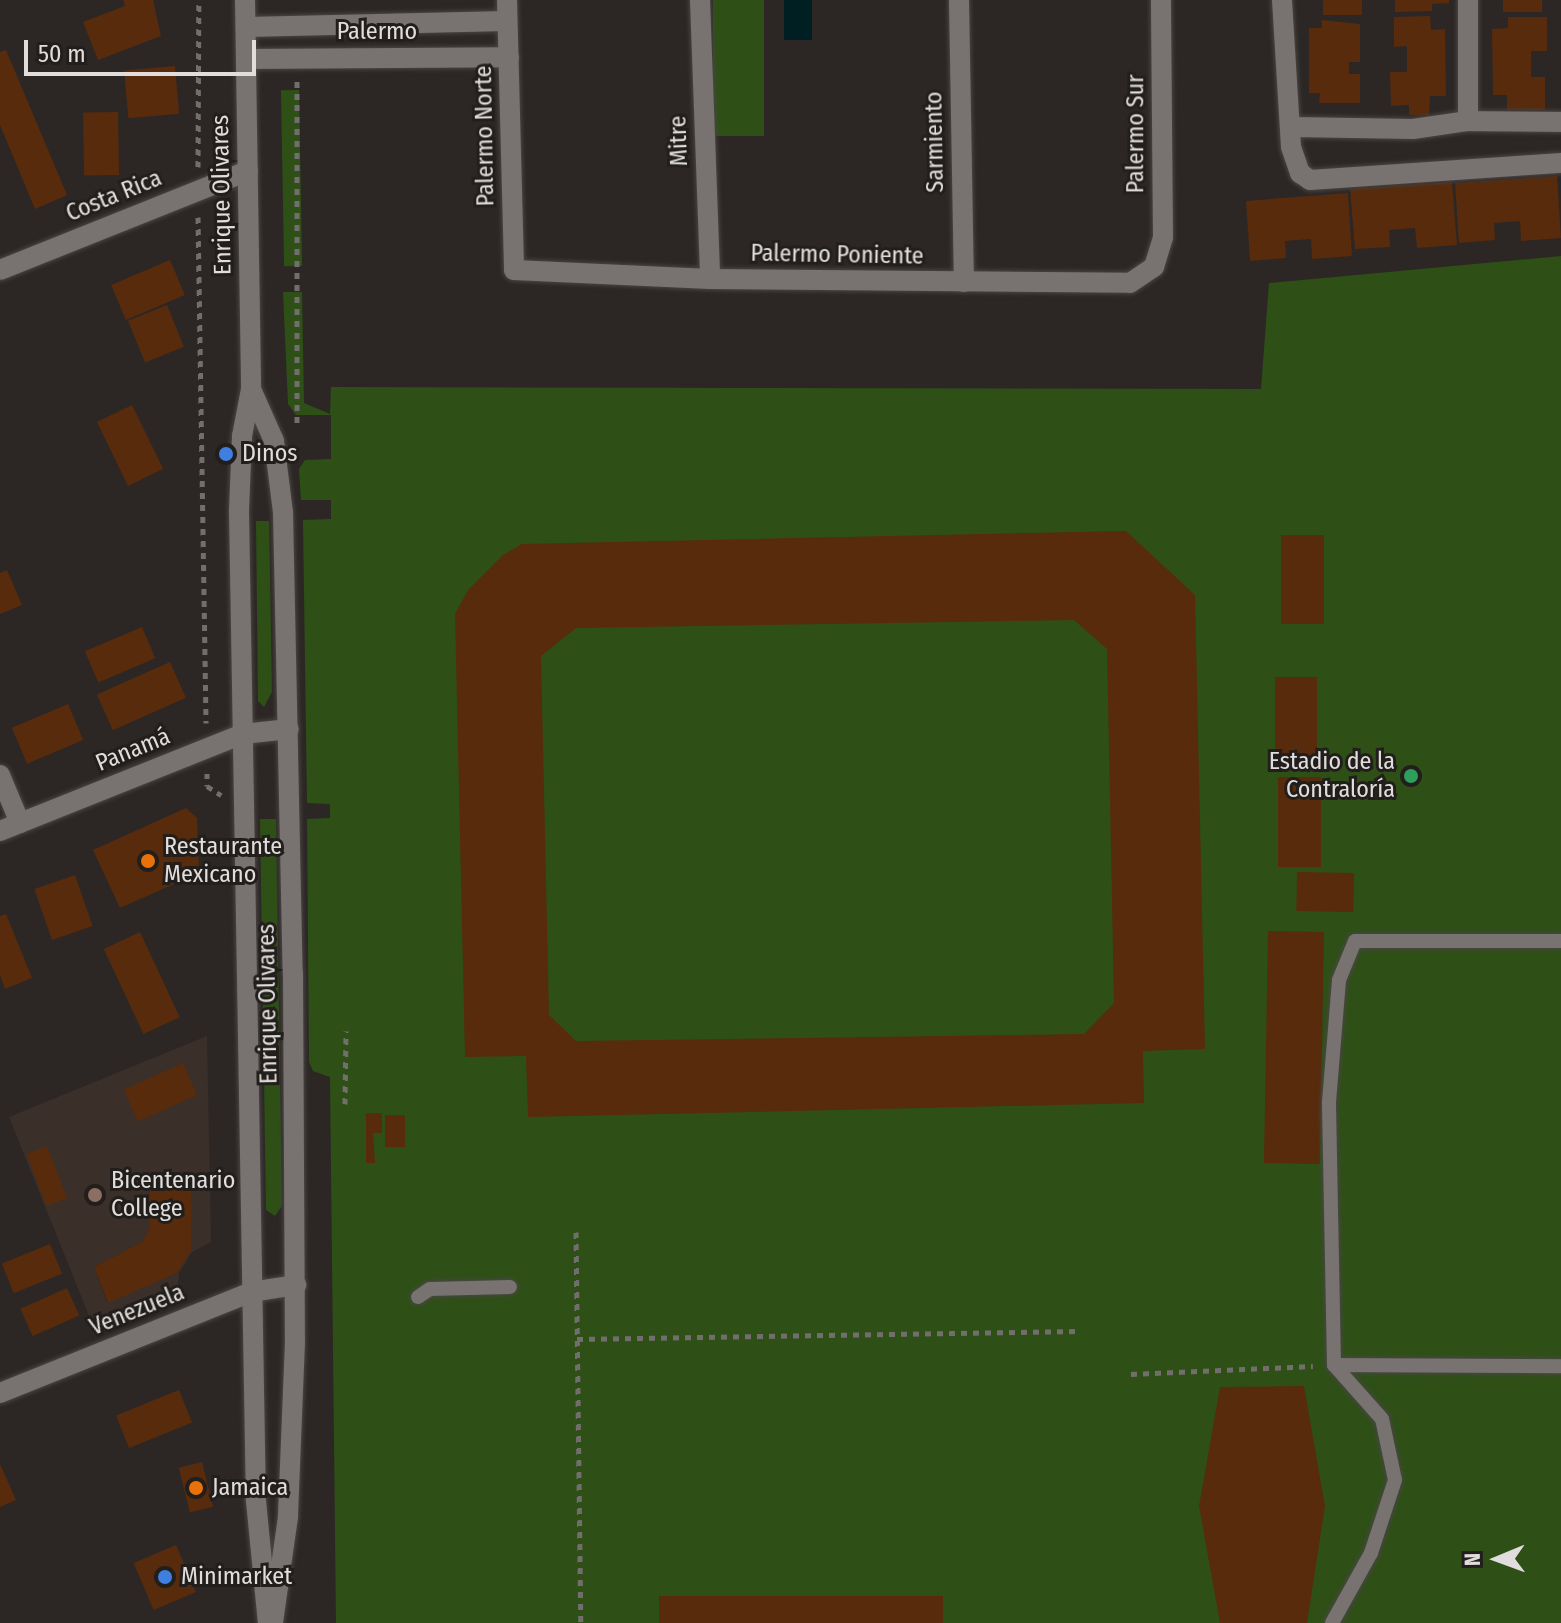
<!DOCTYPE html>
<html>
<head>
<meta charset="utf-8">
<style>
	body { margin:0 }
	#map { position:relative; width:1561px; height:1623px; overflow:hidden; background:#2c2725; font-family:"Fira Sans Condensed",sans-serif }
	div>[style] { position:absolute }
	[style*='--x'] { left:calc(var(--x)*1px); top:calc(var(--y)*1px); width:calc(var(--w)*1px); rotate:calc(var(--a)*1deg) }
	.built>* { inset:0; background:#3a2f29 }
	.green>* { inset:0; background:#2e5016; transform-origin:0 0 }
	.water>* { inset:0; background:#001f23; transform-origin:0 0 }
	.building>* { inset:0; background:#582b0c; transform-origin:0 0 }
	.path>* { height:5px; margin-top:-2.5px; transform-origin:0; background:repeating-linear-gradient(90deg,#726e6d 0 6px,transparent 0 12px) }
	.roads { filter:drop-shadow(0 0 2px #494544) drop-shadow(0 0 2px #494544) }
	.lane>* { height:14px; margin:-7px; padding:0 7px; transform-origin:7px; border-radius:7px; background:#787370 }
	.street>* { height:20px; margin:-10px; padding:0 10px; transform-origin:10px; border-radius:10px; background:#787370 }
	.secondary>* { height:20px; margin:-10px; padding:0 10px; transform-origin:10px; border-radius:10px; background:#787370 }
	.dots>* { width:22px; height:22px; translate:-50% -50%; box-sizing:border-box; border:4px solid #221e1b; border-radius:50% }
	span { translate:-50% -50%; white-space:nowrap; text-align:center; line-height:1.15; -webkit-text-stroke:6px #221e1b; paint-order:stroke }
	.street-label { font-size:24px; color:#e0dddc }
	.poi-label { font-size:24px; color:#e0dddc }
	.left { translate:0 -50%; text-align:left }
	.right { translate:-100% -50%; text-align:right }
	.north { position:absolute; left:1457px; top:1519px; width:80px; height:80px; -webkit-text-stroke:6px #221e1b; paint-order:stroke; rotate:269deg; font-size:22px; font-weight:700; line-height:32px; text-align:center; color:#e0dddc }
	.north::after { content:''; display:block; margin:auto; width:28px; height:36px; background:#e0dddc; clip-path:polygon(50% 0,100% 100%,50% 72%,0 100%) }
	.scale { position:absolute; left:24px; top:40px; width:232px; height:36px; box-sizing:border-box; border:4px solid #e0dddc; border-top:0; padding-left:10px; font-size:24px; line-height:28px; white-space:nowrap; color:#e0dddc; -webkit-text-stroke:6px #221e1b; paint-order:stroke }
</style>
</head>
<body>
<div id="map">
	<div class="built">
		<i style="clip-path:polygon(evenodd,207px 1036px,211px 1242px,192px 1252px,179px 1273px,176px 1303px,96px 1333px,9px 1117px,207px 1036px,190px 1176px,191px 1251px,177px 1273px,107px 1302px,94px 1267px,143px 1241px,150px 1226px,150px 1177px,190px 1176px)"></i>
	</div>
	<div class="green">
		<i style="left:713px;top:0;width:51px;height:136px"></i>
		<i style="left:299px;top:90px;width:176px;height:18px;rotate:89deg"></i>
		<i style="clip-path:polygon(1561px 256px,1561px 1623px,336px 1623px,330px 1077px,313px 1071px,309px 1062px,307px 819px,330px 818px,330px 804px,307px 803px,303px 520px,331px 519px,331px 500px,301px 500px,299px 469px,305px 460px,331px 459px,331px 415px,296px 415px,288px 404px,283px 292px,302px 292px,304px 403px,330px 414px,331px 387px,1261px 389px,1269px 283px)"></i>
		<i style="clip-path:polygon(256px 521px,269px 521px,272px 692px,264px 707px,258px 701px)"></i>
		<i style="clip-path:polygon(260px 819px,276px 819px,282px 1206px,275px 1216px,266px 1210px)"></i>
	</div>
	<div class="water">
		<i style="left:784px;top:0;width:28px;height:40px"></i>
	</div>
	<div class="building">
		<i style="clip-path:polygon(123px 0,153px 0,161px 36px,98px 60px,83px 22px,125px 6px)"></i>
		<i style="left:1323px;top:0;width:39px;height:15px"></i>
		<i style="clip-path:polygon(1395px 0,1449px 0,1449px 3px,1432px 4px,1432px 11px,1395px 12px)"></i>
		<i style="left:1503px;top:0;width:39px;height:12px"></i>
		<i style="clip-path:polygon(1430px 16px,1431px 30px,1445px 29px,1446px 96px,1430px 96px,1429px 115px,1409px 115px,1409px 105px,1391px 106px,1390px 72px,1407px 72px,1407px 46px,1394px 47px,1394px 17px)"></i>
		<i style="clip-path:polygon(1508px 17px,1547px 17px,1547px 51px,1531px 51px,1531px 77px,1545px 77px,1545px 110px,1507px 110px,1507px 95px,1493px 95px,1492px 29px,1508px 28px)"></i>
		<i style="clip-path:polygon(1322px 20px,1360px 24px,1360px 62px,1349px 62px,1349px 74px,1360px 74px,1360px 103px,1319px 103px,1320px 93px,1309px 93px,1309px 28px,1322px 28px)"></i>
		<i style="clip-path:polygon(6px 50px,67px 195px,35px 209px,0 125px,0 52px)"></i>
		<i style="left:175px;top:66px;width:48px;height:51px;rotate:85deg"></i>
		<i style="left:118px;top:112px;width:63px;height:35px;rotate:89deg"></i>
		<i style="clip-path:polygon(1557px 176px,1561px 238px,1521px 241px,1520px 221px,1494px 223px,1495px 240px,1459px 243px,1455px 183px)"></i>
		<i style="clip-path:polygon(1452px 182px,1457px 245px,1417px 248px,1415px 228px,1389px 230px,1390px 247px,1355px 249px,1350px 189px)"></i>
		<i style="clip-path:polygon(1348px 193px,1352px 256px,1312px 259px,1311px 239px,1285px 241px,1286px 258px,1250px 261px,1246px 201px)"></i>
		<i style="left:170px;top:260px;width:38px;height:64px;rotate:67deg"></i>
		<i style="left:167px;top:305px;width:45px;height:42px;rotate:68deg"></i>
		<i style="left:132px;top:405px;width:71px;height:39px;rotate:64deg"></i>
		<i style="clip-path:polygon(evenodd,1126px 531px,1195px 595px,1205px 1049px,1143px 1051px,1144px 1103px,528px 1117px,526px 1056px,465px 1057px,455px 614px,468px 590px,503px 555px,522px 544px,1126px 531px,1074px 620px,1107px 649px,1114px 1003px,1084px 1034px,576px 1041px,549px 1015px,541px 656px,576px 628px,1074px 620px)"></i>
		<i style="left:1281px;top:535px;width:43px;height:89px"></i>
		<i style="clip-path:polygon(7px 570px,22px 605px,0 614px,0 573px)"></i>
		<i style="left:142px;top:627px;width:34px;height:62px;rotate:67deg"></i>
		<i style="left:170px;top:662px;width:39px;height:80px;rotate:66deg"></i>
		<i style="left:1275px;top:677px;width:42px;height:89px"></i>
		<i style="left:68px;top:704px;width:39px;height:61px;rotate:67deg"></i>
		<i style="left:1278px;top:777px;width:43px;height:90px"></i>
		<i style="clip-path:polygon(186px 808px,197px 818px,199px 873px,120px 908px,93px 850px)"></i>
		<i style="left:1297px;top:872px;width:57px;height:39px;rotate:1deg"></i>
		<i style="left:75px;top:875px;width:54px;height:43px;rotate:71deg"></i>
		<i style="clip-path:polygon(6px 914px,32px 978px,5px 989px,0 975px,0 916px)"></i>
		<i style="left:1268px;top:931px;width:56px;height:232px;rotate:1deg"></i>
		<i style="left:140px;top:932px;width:94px;height:40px;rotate:65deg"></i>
		<i style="left:183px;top:1063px;width:35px;height:65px;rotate:66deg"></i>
		<i style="clip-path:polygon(366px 1113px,382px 1113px,382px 1133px,373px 1133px,375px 1163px,366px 1163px)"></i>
		<i style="left:385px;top:1115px;width:20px;height:32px"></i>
		<i style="left:47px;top:1146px;width:56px;height:22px;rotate:69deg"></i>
		<i style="clip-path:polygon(150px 1176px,191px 1176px,191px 1251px,177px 1273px,108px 1303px,94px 1267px,143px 1241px,150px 1226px)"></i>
		<i style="left:50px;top:1244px;width:32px;height:52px;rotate:68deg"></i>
		<i style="left:67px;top:1288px;width:30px;height:51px;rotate:66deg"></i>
		<i style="clip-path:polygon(1304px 1386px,1325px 1506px,1307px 1623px,1220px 1623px,1199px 1506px,1220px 1387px)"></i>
		<i style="left:179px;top:1390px;width:35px;height:68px;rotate:68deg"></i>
		<i style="left:202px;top:1462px;width:46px;height:24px;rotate:76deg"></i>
		<i style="clip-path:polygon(0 1464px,16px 1500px,0 1507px)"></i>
		<i style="left:176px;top:1545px;width:51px;height:46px;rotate:67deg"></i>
		<i style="left:943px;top:1596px;width:27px;height:284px;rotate:90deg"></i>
	</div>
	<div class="path">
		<i style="--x:297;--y:81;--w:346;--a:90"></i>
		<i style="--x:198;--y:167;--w:167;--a:-89.7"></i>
		<i style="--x:198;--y:217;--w:506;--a:89.09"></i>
		<i style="--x:207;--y:773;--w:13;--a:90"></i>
		<i style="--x:207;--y:786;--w:17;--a:33"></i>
		<i style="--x:345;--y:1104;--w:73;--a:-89.2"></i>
		<i style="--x:576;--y:1232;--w:391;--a:89.3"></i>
		<i style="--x:577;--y:1339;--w:502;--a:-0.91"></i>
		<i style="--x:1131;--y:1374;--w:182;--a:-2.5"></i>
	</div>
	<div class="roads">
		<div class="lane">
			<i style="--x:418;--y:1297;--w:14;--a:-34"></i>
			<i style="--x:430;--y:1289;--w:80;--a:-1.4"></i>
			<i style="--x:1334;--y:1365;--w:227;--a:0.3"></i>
			<i style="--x:1332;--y:1623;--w:80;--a:-60.9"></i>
			<i style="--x:1371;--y:1553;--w:77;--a:-71.8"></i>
			<i style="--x:1395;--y:1480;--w:62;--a:-102"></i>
			<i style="--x:1382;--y:1419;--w:72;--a:-131.6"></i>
			<i style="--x:1334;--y:1365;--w:263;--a:-91.1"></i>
			<i style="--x:1329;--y:1102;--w:122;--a:-85.3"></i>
			<i style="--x:1339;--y:980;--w:42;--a:-67.7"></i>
			<i style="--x:1355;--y:941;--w:206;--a:0"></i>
		</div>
		<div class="street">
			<i style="--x:507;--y:0;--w:270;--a:88.5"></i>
			<i style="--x:514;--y:270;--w:196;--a:2.6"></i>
			<i style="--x:710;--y:279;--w:420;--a:0.5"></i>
			<i style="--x:1130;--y:283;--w:29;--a:-34"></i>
			<i style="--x:1154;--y:267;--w:31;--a:-73"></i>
			<i style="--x:1163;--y:237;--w:237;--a:-90.5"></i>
			<i style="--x:700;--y:0;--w:279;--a:87.9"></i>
			<i style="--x:959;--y:0;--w:282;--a:89"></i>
			<i style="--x:1282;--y:0;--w:147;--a:86.5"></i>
			<i style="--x:1291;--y:147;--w:28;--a:71"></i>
			<i style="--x:1300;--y:173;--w:12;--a:35"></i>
			<i style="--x:1310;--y:180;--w:252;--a:-3.9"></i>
			<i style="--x:1468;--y:0;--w:121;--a:90"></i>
			<i style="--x:246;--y:27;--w:261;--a:-1.3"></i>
			<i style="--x:246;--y:59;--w:263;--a:-0.4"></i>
			<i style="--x:1292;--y:127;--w:121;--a:0.9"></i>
			<i style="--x:1413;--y:129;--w:56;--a:-8.3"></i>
			<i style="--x:1468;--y:121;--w:93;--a:0.6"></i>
			<i style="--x:0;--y:270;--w:267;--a:-21.8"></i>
			<i style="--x:0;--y:775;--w:52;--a:67.4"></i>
			<i style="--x:0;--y:831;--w:262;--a:-21.8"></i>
			<i style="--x:243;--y:734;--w:46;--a:-6.2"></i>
			<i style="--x:0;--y:1393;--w:271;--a:-21.9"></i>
			<i style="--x:251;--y:1292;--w:46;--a:-8.8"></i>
		</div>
		<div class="secondary">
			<i style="--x:245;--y:0;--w:389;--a:89.1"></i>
			<i style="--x:251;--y:389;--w:48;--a:100.8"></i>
			<i style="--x:242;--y:436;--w:75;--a:92.3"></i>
			<i style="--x:239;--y:511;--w:990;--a:89.02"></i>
			<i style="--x:256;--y:1501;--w:123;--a:84.4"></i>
			<i style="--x:251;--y:389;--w:57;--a:66.1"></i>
			<i style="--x:274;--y:441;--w:72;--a:82.8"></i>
			<i style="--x:283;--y:512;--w:461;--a:88.8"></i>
			<i style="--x:293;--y:973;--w:368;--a:89.7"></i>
			<i style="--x:295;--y:1341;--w:176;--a:92.3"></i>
			<i style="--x:288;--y:1517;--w:107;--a:98.1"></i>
		</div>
	</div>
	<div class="dots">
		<i style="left:226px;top:454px;background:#3f7fe0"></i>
		<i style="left:1411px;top:776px;background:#2e9e5b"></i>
		<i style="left:148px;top:861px;background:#e8710a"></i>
		<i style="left:95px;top:1195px;background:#8d6e63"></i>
		<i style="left:196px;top:1488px;background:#e8710a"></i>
		<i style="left:165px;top:1577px;background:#3f7fe0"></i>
	</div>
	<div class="street-label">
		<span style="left:377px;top:32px">Palermo</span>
		<span style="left:1136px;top:134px;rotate:-90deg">Palermo Sur</span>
		<span style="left:485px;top:136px;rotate:-91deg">Palermo Norte</span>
		<span style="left:679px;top:141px;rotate:-92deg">Mitre</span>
		<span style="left:935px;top:142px;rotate:-91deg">Sarmiento</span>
		<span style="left:222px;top:195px;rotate:-91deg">Enrique Olivares</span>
		<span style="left:114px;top:196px;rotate:-22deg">Costa Rica</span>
		<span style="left:837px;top:255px;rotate:1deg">Palermo Poniente</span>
		<span style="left:133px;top:750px;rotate:-22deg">Panamá</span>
		<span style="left:268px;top:1004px;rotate:-91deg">Enrique Olivares</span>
		<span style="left:137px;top:1310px;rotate:-22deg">Venezuela</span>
	</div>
	<div class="poi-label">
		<span class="left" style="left:242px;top:454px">Dinos</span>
		<span class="right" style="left:1395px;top:776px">Estadio de la<br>Contraloría</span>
		<span class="left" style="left:164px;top:861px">Restaurante<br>Mexicano</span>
		<span class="left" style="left:111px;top:1195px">Bicentenario<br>College</span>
		<span class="left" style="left:212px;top:1488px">Jamaica</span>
		<span class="left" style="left:181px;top:1577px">Minimarket</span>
	</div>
	<div class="north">N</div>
	<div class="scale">50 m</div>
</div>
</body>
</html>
